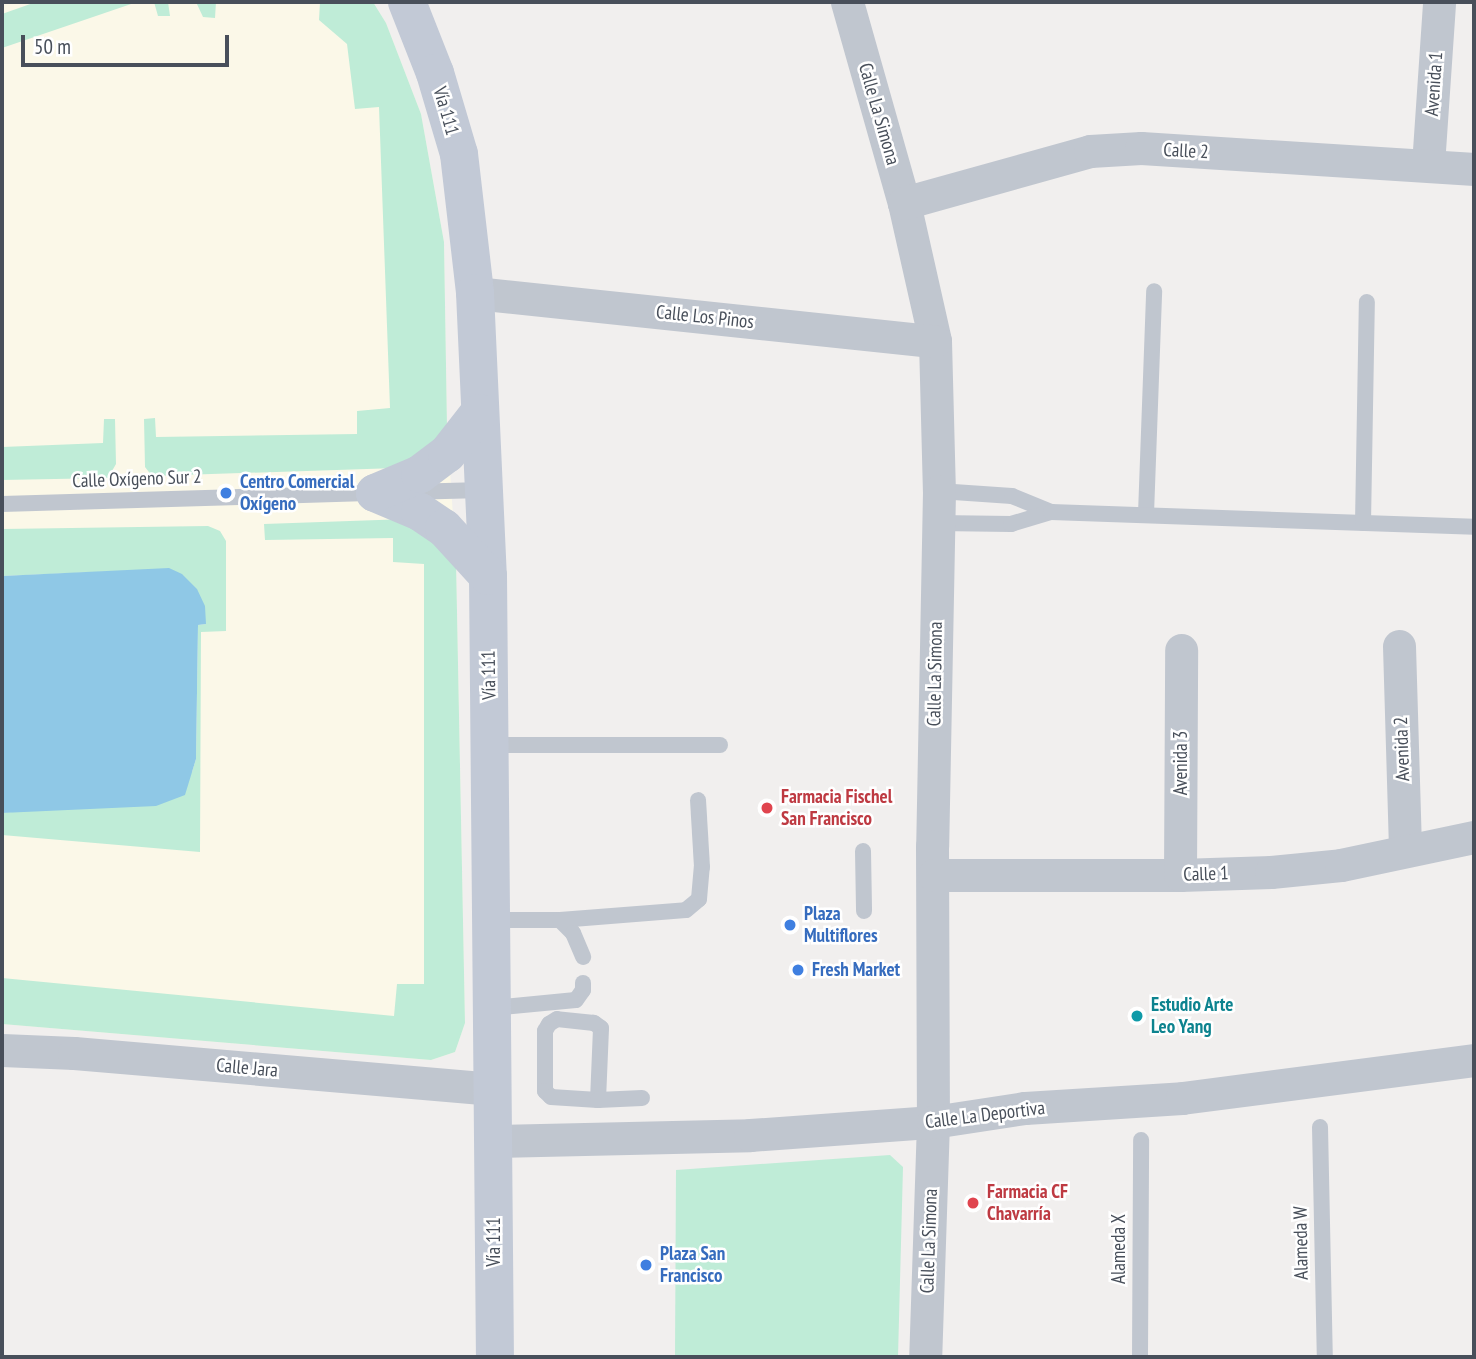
<!DOCTYPE html>
<html>
<head>
<meta charset="utf-8">
<style>
	body { margin:0 }
	#map { position:relative; width:1476px; height:1359px; overflow:hidden; background:#f1efee; font-family:"PT Sans Narrow",sans-serif }
	div>[style] { position:absolute }
	[style*='--x'] { left:calc(var(--x)*1px); top:calc(var(--y)*1px); width:calc(var(--w)*1px); rotate:calc(var(--a)*1deg) }
	.commercial>* { inset:0; background:#fbf8e8 }
	.green>* { inset:0; background:#bfecd7 }
	.water>* { inset:0; background:#8fc8e6 }
	.lane>* { height:16px; margin:-8px; padding:0 8px; transform-origin:8px; border-radius:8px; background:#c0c6cf }
	.street>* { height:33px; margin:-16.5px; padding:0 16.5px; transform-origin:16.5px; border-radius:16.5px; background:#c0c6cf }
	.secondary>* { height:38px; margin:-19px; padding:0 19px; transform-origin:19px; border-radius:19px; background:#c2c9d6 }
	.dots>* { width:19px; height:19px; translate:-50% -50%; box-sizing:border-box; border:4px solid #fff; border-radius:50% }
	span { translate:-50% -50%; white-space:nowrap; text-align:center; line-height:1.15; -webkit-text-stroke:5px #fff; paint-order:stroke }
	.street-label { font-size:19px; color:#484f5a }
	.shop-label { font-size:19px; color:#366cbe; font-weight:700 }
	.left { translate:0 -50%; text-align:left }
	.health-label { font-size:19px; color:#be3a42; font-weight:700 }
	.culture-label { font-size:19px; color:#0d838f; font-weight:700 }
	.frame { position:absolute; inset:0; border:4px solid #484f5a; pointer-events:none }
	.scale { position:absolute; left:21px; top:35px; width:208px; height:32px; box-sizing:border-box; border:4px solid #484f5a; border-top:0; padding-left:9px; font-size:21px; line-height:24px; white-space:nowrap; color:#484f5a; -webkit-text-stroke:5px #fff; paint-order:stroke }
</style>
</head>
<body>
<div id="map">
	<div class="commercial">
		<i style="clip-path:polygon(2px 2px,373px 2px,386px 23px,421px 114px,444px 242px,447px 426px,456px 560px,465px 1023px,455px 1052px,431px 1060px,2px 1024px)"></i>
	</div>
	<div class="green">
		<i style="clip-path:polygon(36px 2px,137px 2px,2px 48px,2px 14px)"></i>
		<i style="clip-path:polygon(154px 2px,168px 2px,170px 16px,158px 16px)"></i>
		<i style="clip-path:polygon(196px 2px,216px 2px,215px 18px,203px 17px)"></i>
		<i style="clip-path:polygon(320px 2px,373px 2px,386px 23px,421px 114px,444px 242px,447px 426px,440px 447px,397px 468px,152px 476px,145px 467px,144px 419px,155px 418px,156px 437px,357px 434px,357px 411px,390px 408px,379px 107px,355px 109px,347px 44px,319px 20px)"></i>
		<i style="clip-path:polygon(104px 419px,115px 419px,116px 464px,108px 478px,2px 480px,2px 447px,103px 443px)"></i>
		<i style="clip-path:polygon(407px 519px,456px 560px,465px 1023px,455px 1052px,431px 1060px,2px 1024px,2px 978px,394px 1016px,397px 984px,424px 984px,424px 564px,393px 562px,393px 538px,265px 540px,264px 524px)"></i>
		<i style="clip-path:polygon(208px 526px,220px 531px,226px 541px,226px 631px,201px 632px,200px 852px,2px 835px,2px 813px,44px 809px,192px 772px,196px 759px,198px 625px,206px 624px,169px 569px,2px 576px,2px 529px)"></i>
		<i style="clip-path:polygon(890px 1155px,903px 1167px,898px 1357px,675px 1357px,676px 1170px)"></i>
	</div>
	<div class="water">
		<i style="clip-path:polygon(169px 568px,182px 574px,197px 589px,205px 606px,206px 624px,198px 625px,196px 759px,185px 795px,156px 806px,2px 813px,2px 576px)"></i>
	</div>
	<div class="lane">
		<i style="--x:939;--y:491;--w:73;--a:3.9"></i>
		<i style="--x:1012;--y:496;--w:42;--a:22.3"></i>
		<i style="--x:407;--y:492;--w:76;--a:-1.5"></i>
		<i style="--x:2;--y:504;--w:375;--a:-1.7"></i>
		<i style="--x:1146;--y:514;--w:223;--a:-87.9"></i>
		<i style="--x:938;--y:523;--w:73;--a:0.8"></i>
		<i style="--x:1011;--y:524;--w:42;--a:-16.7"></i>
		<i style="--x:1051;--y:512;--w:423;--a:2"></i>
		<i style="--x:1363;--y:523;--w:221;--a:-89"></i>
		<i style="--x:489;--y:745;--w:231;--a:0"></i>
		<i style="--x:863;--y:851;--w:60;--a:89"></i>
		<i style="--x:491;--y:920;--w:69;--a:0"></i>
		<i style="--x:560;--y:920;--w:126;--a:-4.5"></i>
		<i style="--x:686;--y:910;--w:17;--a:-40"></i>
		<i style="--x:699;--y:899;--w:32;--a:-85"></i>
		<i style="--x:702;--y:867;--w:67;--a:-93.4"></i>
		<i style="--x:560;--y:920;--w:18;--a:45"></i>
		<i style="--x:573;--y:933;--w:26;--a:67"></i>
		<i style="--x:493;--y:1008;--w:83;--a:-5.5"></i>
		<i style="--x:576;--y:1000;--w:12;--a:-55"></i>
		<i style="--x:583;--y:990;--w:7;--a:-90"></i>
		<i style="--x:598;--y:1100;--w:72;--a:-87.6"></i>
		<i style="--x:601;--y:1028;--w:9;--a:-144"></i>
		<i style="--x:594;--y:1023;--w:37;--a:-174"></i>
		<i style="--x:557;--y:1019;--w:9;--a:148"></i>
		<i style="--x:549;--y:1024;--w:8;--a:120"></i>
		<i style="--x:545;--y:1031;--w:60;--a:90"></i>
		<i style="--x:545;--y:1091;--w:8;--a:45"></i>
		<i style="--x:551;--y:1097;--w:47;--a:3.7"></i>
		<i style="--x:598;--y:1100;--w:44;--a:-2.6"></i>
		<i style="--x:1320;--y:1127;--w:230;--a:88.8"></i>
		<i style="--x:1140;--y:1357;--w:217;--a:-89.7"></i>
	</div>
	<div class="street">
		<i style="--x:847;--y:2;--w:209;--a:74.2"></i>
		<i style="--x:904;--y:203;--w:141;--a:77.3"></i>
		<i style="--x:935;--y:341;--w:150;--a:88.5"></i>
		<i style="--x:939;--y:491;--w:355;--a:91.1"></i>
		<i style="--x:932;--y:846;--w:276;--a:89.8"></i>
		<i style="--x:933;--y:1122;--w:235;--a:91.9"></i>
		<i style="--x:1428;--y:165;--w:163;--a:-86.1"></i>
		<i style="--x:904;--y:203;--w:193;--a:-15.6"></i>
		<i style="--x:1090;--y:151;--w:51;--a:-3.4"></i>
		<i style="--x:1141;--y:148;--w:334;--a:3.6"></i>
		<i style="--x:475;--y:293;--w:462;--a:6"></i>
		<i style="--x:1399;--y:646;--w:205;--a:88.3"></i>
		<i style="--x:934;--y:875;--w:246;--a:0"></i>
		<i style="--x:1180;--y:875;--w:91;--a:-1.9"></i>
		<i style="--x:1271;--y:872;--w:70;--a:-5.7"></i>
		<i style="--x:1341;--y:865;--w:136;--a:-11.9"></i>
		<i style="--x:1180;--y:875;--w:225;--a:-89.7"></i>
		<i style="--x:2;--y:1050;--w:72;--a:2.4"></i>
		<i style="--x:74;--y:1053;--w:421;--a:4.9"></i>
		<i style="--x:494;--y:1141;--w:256;--a:-1.3"></i>
		<i style="--x:750;--y:1135;--w:183;--a:-4.1"></i>
		<i style="--x:933;--y:1122;--w:93;--a:-8.7"></i>
		<i style="--x:1025;--y:1108;--w:157;--a:-3.6"></i>
		<i style="--x:1182;--y:1098;--w:294;--a:-7.4"></i>
	</div>
	<div class="secondary">
		<i style="--x:407;--y:2;--w:76;--a:68.5"></i>
		<i style="--x:435;--y:73;--w:84;--a:73.5"></i>
		<i style="--x:459;--y:154;--w:140;--a:83.4"></i>
		<i style="--x:475;--y:293;--w:283;--a:87.4"></i>
		<i style="--x:488;--y:576;--w:781;--a:89.49"></i>
		<i style="--x:375;--y:493;--w:49;--a:22.9"></i>
		<i style="--x:420;--y:512;--w:29;--a:34"></i>
		<i style="--x:444;--y:528;--w:65;--a:47.5"></i>
		<i style="--x:375;--y:493;--w:49;--a:-22.9"></i>
		<i style="--x:420;--y:474;--w:34;--a:-37"></i>
		<i style="--x:447;--y:454;--w:52;--a:-52"></i>
	</div>
	<div class="dots">
		<i style="left:226px;top:493px;background:#3f7fe0"></i>
		<i style="left:767px;top:808px;background:#e0444e"></i>
		<i style="left:790px;top:925px;background:#3f7fe0"></i>
		<i style="left:798px;top:970px;background:#3f7fe0"></i>
		<i style="left:1137px;top:1016px;background:#0f9aa8"></i>
		<i style="left:973px;top:1203px;background:#e0444e"></i>
		<i style="left:646px;top:1265px;background:#3f7fe0"></i>
	</div>
	<div class="street-label">
		<span style="left:1434px;top:84px;rotate:-86deg">Avenida 1</span>
		<span style="left:446px;top:111px;rotate:74deg">Vía 111</span>
		<span style="left:879px;top:114px;rotate:74deg">Calle La Simona</span>
		<span style="left:1186px;top:151px;rotate:3deg">Calle 2</span>
		<span style="left:705px;top:317px;rotate:6deg">Calle Los Pinos</span>
		<span style="left:137px;top:479px;rotate:-2deg">Calle Oxígeno Sur 2</span>
		<span style="left:935px;top:674px;rotate:-89deg">Calle La Simona</span>
		<span style="left:489px;top:675px;rotate:-91deg">Vía 111</span>
		<span style="left:1402px;top:749px;rotate:-92deg">Avenida 2</span>
		<span style="left:1181px;top:763px;rotate:-90deg">Avenida 3</span>
		<span style="left:1206px;top:874px;rotate:-2deg">Calle 1</span>
		<span style="left:247px;top:1068px;rotate:5deg">Calle Jara</span>
		<span style="left:985px;top:1115px;rotate:-7deg">Calle La Deportiva</span>
		<span style="left:929px;top:1241px;rotate:-88deg">Calle La Simona</span>
		<span style="left:494px;top:1242px;rotate:-90deg">Vía 111</span>
		<span style="left:1301px;top:1243px;rotate:-91deg">Alameda W</span>
		<span style="left:1119px;top:1249px;rotate:-90deg">Alameda X</span>
	</div>
	<div class="shop-label">
		<span class="left" style="left:240px;top:493px">Centro Comercial<br>Oxígeno</span>
		<span class="left" style="left:804px;top:925px">Plaza<br>Multiflores</span>
		<span class="left" style="left:812px;top:970px">Fresh Market</span>
		<span class="left" style="left:660px;top:1265px">Plaza San<br>Francisco</span>
	</div>
	<div class="health-label">
		<span class="left" style="left:781px;top:808px">Farmacia Fischel<br>San Francisco</span>
		<span class="left" style="left:987px;top:1203px">Farmacia CF<br>Chavarría</span>
	</div>
	<div class="culture-label">
		<span class="left" style="left:1151px;top:1016px">Estudio Arte<br>Leo Yang</span>
	</div>
	<div class="frame"></div>
	<div class="scale">50 m</div>
</div>
</body>
</html>
